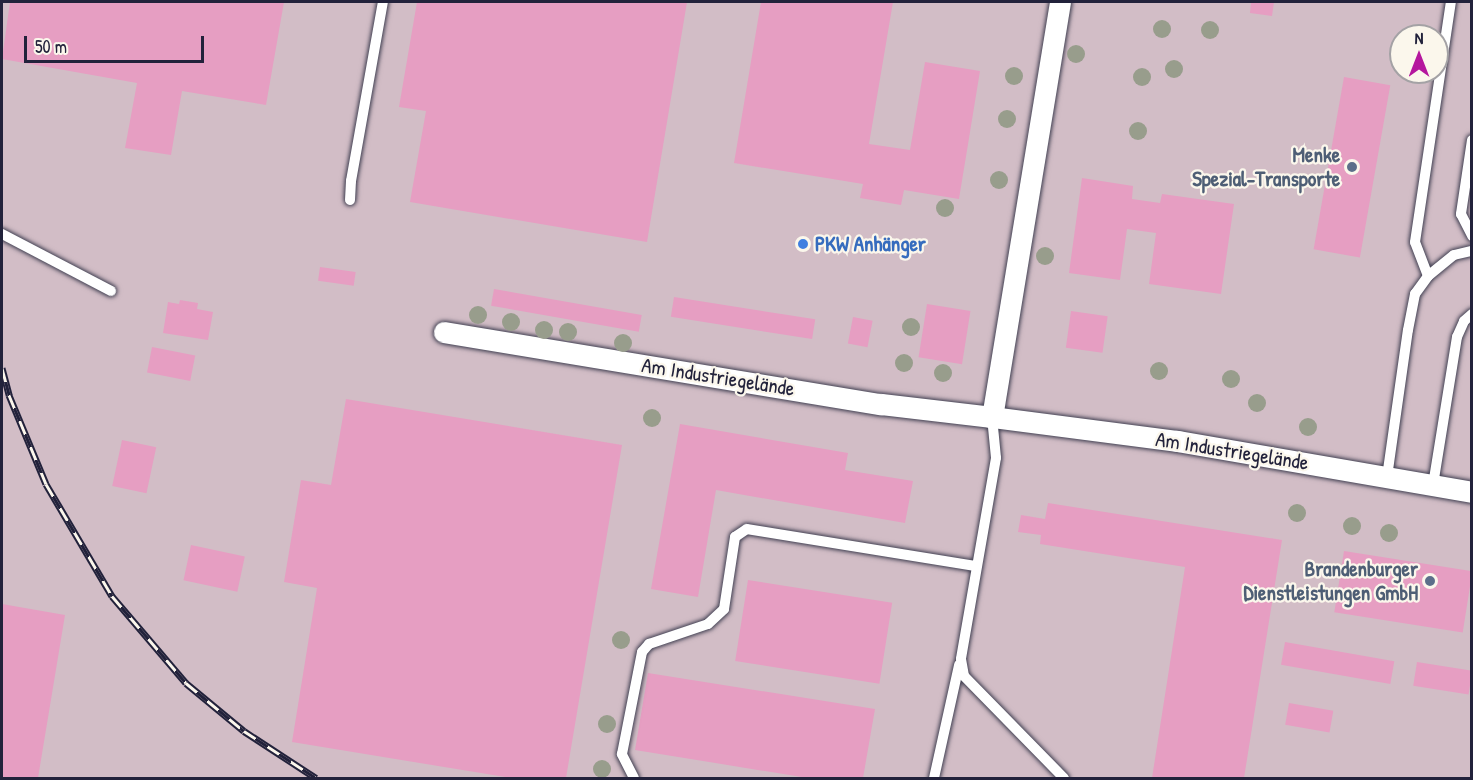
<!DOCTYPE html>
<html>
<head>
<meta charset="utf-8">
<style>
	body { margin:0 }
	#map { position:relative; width:1473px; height:780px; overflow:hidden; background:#f3edd7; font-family:"Patrick Hand",sans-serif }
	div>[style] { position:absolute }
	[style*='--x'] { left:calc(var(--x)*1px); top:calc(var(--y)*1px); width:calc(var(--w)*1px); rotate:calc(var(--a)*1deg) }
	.industrial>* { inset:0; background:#d2bdc6 }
	.building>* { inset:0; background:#e69ec2; transform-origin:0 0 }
	.roads { filter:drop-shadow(0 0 2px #414052) drop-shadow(0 0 2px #414052) }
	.lane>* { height:10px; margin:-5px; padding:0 5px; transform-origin:5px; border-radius:5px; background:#fff }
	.street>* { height:21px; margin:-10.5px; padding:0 10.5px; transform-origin:10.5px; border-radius:10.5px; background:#fff }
	.rail>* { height:7px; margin-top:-3.5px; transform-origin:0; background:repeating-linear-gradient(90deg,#fbf7ec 0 14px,#22223b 0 28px); box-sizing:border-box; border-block:2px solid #22223b }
	.trees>* { width:18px; height:18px; margin:-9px; border-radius:50%; background:#989d8c }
	.dots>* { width:16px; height:16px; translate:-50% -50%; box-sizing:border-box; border:3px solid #fbf7ec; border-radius:50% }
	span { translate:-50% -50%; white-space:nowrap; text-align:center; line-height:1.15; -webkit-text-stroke:4.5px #fbf7ec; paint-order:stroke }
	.service-label { font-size:21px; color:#4e5e75; font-weight:700 }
	.right { translate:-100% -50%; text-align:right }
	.shop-label { font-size:21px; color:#366cbe; font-weight:700 }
	.left { translate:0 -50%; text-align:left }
	.street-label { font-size:21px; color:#22223b }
	.frame { position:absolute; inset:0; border:3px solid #22223b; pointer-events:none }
	.north { position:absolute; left:1389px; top:24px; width:60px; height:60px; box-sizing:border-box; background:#fbf7ec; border:2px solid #a4a2a5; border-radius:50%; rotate:0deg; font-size:16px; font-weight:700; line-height:24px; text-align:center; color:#22223b }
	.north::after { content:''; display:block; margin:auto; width:21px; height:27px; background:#b5179e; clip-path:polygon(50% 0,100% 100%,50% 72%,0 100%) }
	.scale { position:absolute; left:24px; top:36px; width:180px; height:27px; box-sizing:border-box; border:3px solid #22223b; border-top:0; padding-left:8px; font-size:18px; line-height:21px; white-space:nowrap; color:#22223b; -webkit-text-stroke:4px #fbf7ec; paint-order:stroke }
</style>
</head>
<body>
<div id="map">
	<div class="industrial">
		<i style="clip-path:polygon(evenodd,2px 2px,1471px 2px,1471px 778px,2px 778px,2px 2px,1401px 36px,1437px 36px,1437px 72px,1401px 72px,1401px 36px)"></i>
	</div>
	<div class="building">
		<i style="clip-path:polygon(10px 2px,284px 2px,266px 105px,182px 91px,171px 155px,125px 148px,137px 83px,2px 59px)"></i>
		<i style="clip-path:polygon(417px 2px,687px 2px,647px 242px,410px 202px,426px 111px,399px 107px)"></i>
		<i style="clip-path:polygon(761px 2px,893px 2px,869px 144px,910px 150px,925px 62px,980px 71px,959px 199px,904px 190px,901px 205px,860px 198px,863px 184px,734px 163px)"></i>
		<i style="clip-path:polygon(1251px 2px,1274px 2px,1272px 16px,1250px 13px)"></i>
		<i style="left:1344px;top:77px;width:47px;height:175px;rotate:10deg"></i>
		<i style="clip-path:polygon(1082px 178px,1133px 186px,1132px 199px,1160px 203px,1162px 194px,1234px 204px,1221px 294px,1149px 284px,1156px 233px,1127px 229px,1120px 280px,1069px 273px)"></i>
		<i style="left:320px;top:267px;width:36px;height:14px;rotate:8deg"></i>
		<i style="left:494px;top:289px;width:150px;height:17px;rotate:10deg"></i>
		<i style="left:674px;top:297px;width:143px;height:20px;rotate:9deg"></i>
		<i style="clip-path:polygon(180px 300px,198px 303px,197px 309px,213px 312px,208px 340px,163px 333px,168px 302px,179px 304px)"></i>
		<i style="left:927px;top:304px;width:44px;height:54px;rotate:9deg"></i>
		<i style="left:1071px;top:311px;width:37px;height:37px;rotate:8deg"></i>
		<i style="left:853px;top:317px;width:20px;height:27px;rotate:11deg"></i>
		<i style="left:152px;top:347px;width:44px;height:26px;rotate:11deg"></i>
		<i style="clip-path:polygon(346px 399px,622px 445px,566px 778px,511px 778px,292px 742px,317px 588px,284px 582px,301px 480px,331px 485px)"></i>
		<i style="clip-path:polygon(680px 424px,848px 453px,845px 470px,913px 481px,905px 523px,716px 490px,698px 597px,651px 589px)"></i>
		<i style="left:122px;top:440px;width:35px;height:47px;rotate:12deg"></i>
		<i style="clip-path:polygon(1048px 503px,1282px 540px,1244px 778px,1152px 778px,1185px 567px,1040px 544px,1041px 535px,1018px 532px,1021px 515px,1045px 519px)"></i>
		<i style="left:191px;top:545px;width:55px;height:36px;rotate:12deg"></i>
		<i style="left:1344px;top:551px;width:130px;height:62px;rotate:9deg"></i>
		<i style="left:748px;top:580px;width:146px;height:82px;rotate:9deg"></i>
		<i style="clip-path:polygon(2px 604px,65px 615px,38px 778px,2px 778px)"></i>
		<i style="left:1285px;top:642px;width:111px;height:23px;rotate:10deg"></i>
		<i style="left:1417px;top:662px;width:56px;height:24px;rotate:9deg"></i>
		<i style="clip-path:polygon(648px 673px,875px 709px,863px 778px,808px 778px,635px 750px)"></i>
		<i style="left:1289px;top:703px;width:45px;height:22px;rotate:10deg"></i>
	</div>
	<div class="roads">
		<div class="lane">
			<i style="--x:1472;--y:140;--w:75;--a:98.5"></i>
			<i style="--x:1461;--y:214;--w:25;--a:63"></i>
			<i style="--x:350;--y:200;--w:19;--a:-87"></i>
			<i style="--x:351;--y:181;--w:182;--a:-79.9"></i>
			<i style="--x:2;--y:234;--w:123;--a:27.6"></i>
			<i style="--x:1428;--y:276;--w:33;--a:-39"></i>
			<i style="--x:1454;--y:255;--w:18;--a:-13"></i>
			<i style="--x:992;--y:417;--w:41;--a:84.4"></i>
			<i style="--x:996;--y:458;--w:204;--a:99.9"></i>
			<i style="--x:961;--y:659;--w:17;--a:80"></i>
			<i style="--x:964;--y:676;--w:143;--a:45.6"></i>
			<i style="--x:1387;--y:477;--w:148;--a:-81.9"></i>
			<i style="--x:1408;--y:330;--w:37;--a:-79"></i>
			<i style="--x:1415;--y:294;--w:22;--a:-54"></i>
			<i style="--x:1428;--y:276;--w:36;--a:-111"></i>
			<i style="--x:1415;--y:242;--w:243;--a:-81.5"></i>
			<i style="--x:1433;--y:485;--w:150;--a:-80.8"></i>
			<i style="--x:1457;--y:337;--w:17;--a:-66"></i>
			<i style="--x:1464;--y:321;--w:11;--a:-41"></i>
			<i style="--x:634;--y:778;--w:27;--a:-117"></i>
			<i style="--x:622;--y:754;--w:104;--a:-78.9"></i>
			<i style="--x:642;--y:652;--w:11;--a:-49"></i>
			<i style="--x:649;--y:644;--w:62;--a:-18.7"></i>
			<i style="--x:708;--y:624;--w:22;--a:-43"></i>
			<i style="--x:724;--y:609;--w:73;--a:-81.3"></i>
			<i style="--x:735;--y:537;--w:14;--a:-34"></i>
			<i style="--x:747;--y:529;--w:231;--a:9.2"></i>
			<i style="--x:934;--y:778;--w:116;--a:-77.5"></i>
		</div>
		<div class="street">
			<i style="--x:1060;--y:2;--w:421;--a:99.3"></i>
			<i style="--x:992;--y:417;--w:187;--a:7.4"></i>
			<i style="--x:1177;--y:441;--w:299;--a:9.8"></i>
			<i style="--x:444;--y:332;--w:443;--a:9.4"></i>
			<i style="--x:881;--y:404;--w:112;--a:6.7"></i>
		</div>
	</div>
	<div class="rail">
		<i style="--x:2;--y:368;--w:28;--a:75"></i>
		<i style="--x:9;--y:395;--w:96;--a:67.4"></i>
		<i style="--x:46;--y:484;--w:130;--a:59.5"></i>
		<i style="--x:112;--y:596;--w:114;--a:49.6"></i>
		<i style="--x:186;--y:683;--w:75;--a:39.6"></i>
		<i style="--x:244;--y:731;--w:86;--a:33.1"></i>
	</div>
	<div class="trees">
		<i style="left:1162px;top:29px"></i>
		<i style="left:1210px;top:30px"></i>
		<i style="left:1076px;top:54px"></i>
		<i style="left:1174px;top:69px"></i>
		<i style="left:1014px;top:76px"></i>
		<i style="left:1142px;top:77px"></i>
		<i style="left:1007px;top:119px"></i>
		<i style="left:1138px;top:131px"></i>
		<i style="left:999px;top:180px"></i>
		<i style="left:945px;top:208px"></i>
		<i style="left:1045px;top:256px"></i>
		<i style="left:478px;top:315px"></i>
		<i style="left:511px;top:322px"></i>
		<i style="left:911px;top:327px"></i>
		<i style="left:544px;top:330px"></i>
		<i style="left:568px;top:332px"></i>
		<i style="left:623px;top:343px"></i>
		<i style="left:904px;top:363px"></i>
		<i style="left:1159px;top:371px"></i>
		<i style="left:943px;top:373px"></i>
		<i style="left:1231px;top:379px"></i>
		<i style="left:1257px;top:403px"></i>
		<i style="left:652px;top:418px"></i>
		<i style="left:1308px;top:427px"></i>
		<i style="left:1297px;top:513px"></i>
		<i style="left:1352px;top:526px"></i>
		<i style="left:1389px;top:533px"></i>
		<i style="left:621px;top:640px"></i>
		<i style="left:607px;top:724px"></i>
		<i style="left:602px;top:769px"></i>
	</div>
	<div class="dots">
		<i style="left:1352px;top:167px;background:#5c6f8a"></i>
		<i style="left:803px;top:244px;background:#3f7fe0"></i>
		<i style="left:1430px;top:581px;background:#5c6f8a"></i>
	</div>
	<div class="service-label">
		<span class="right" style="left:1340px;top:167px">Menke<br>Spezial-Transporte</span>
		<span class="right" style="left:1418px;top:581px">Brandenburger<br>Dienstleistungen GmbH</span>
	</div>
	<div class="shop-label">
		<span class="left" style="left:815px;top:244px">PKW Anhänger</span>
	</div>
	<div class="street-label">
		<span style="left:718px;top:377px;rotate:9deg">Am Industriegelände</span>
		<span style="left:1232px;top:451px;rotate:9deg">Am Industriegelände</span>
	</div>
	<div class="frame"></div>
	<div class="north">N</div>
	<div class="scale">50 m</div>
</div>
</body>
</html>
